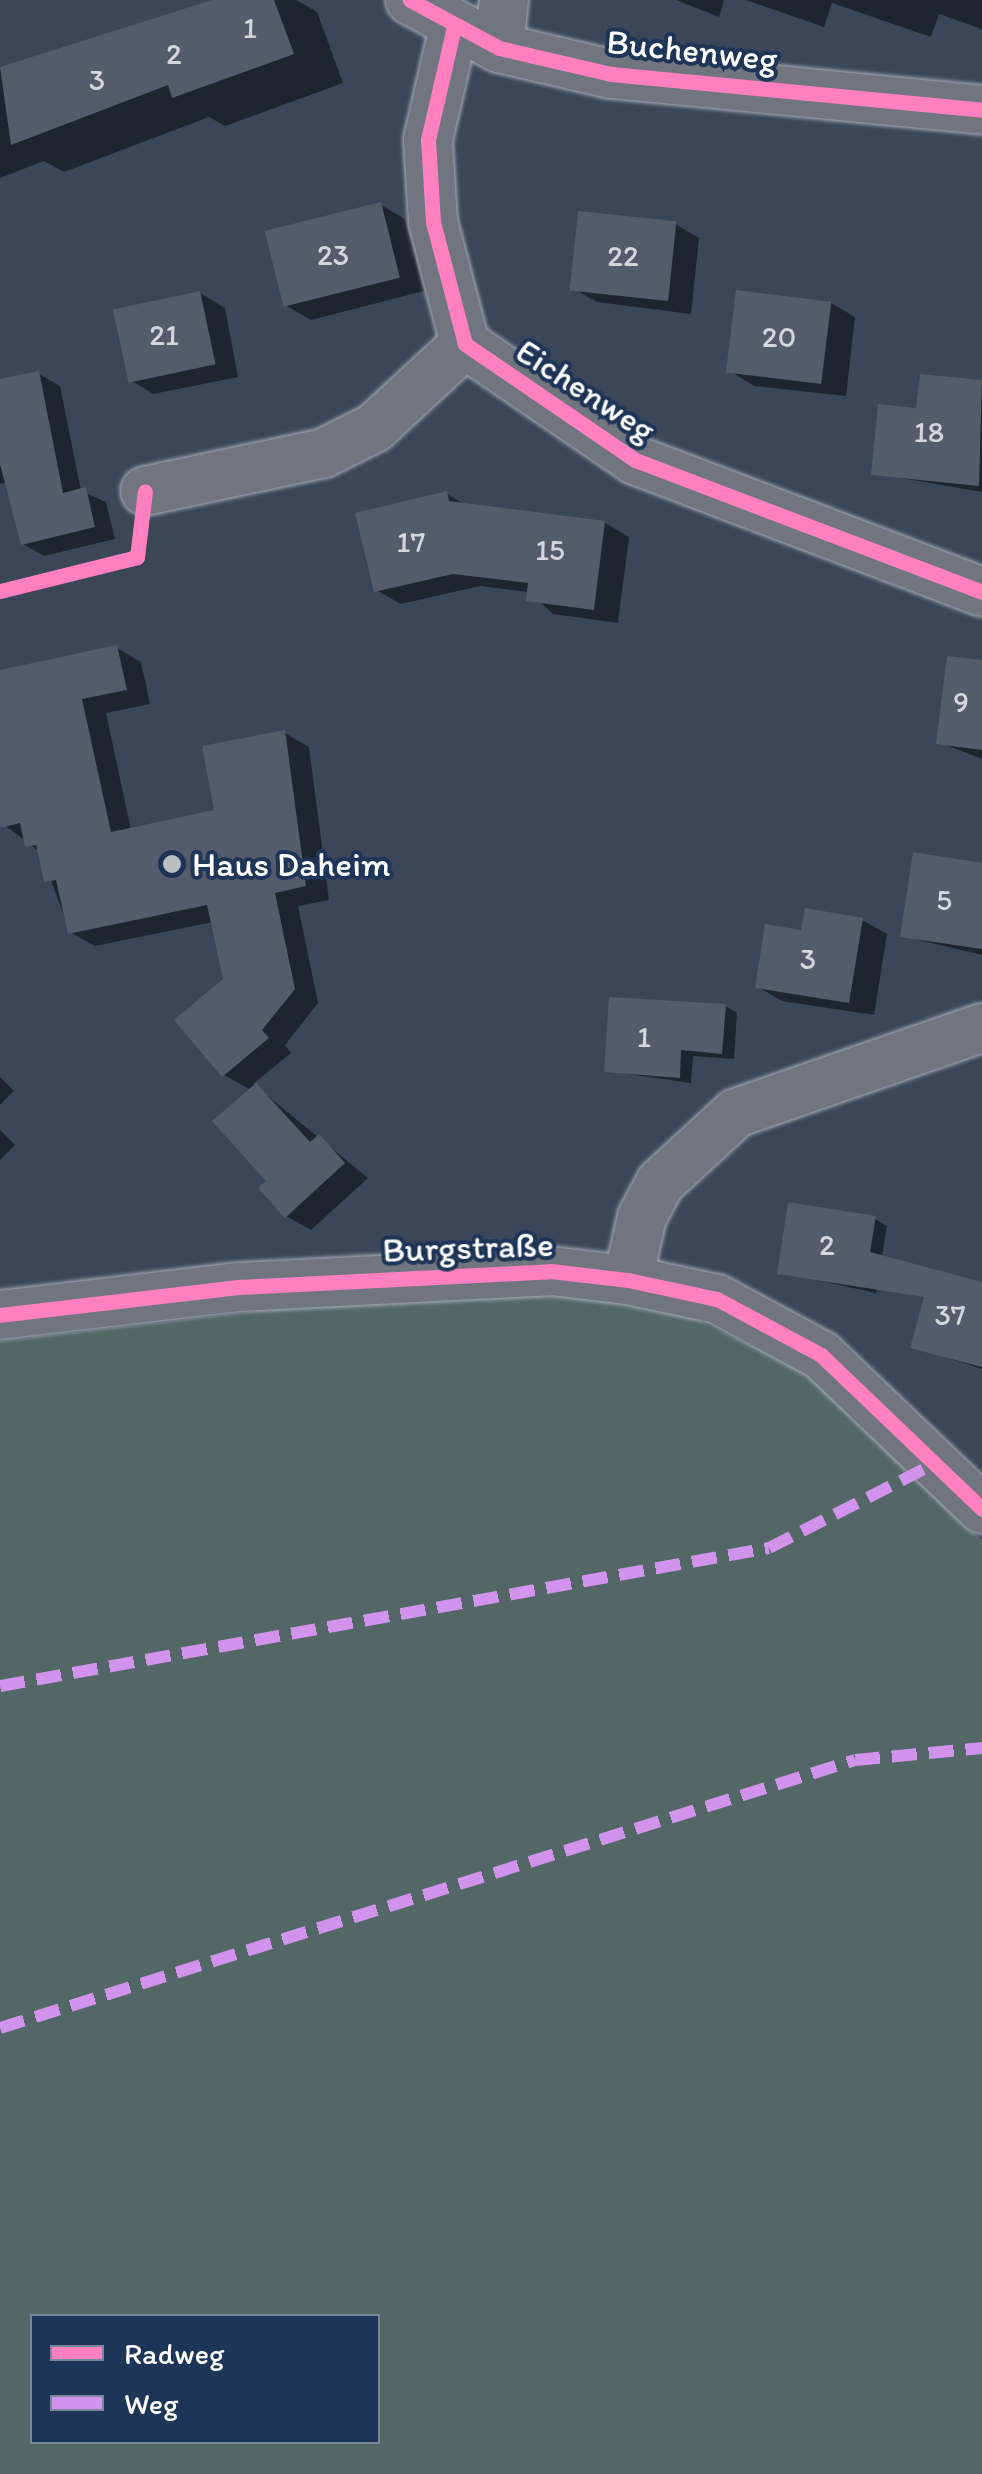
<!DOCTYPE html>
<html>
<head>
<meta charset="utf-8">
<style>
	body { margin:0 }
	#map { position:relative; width:982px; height:2474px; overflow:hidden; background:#3b4659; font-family:Itim,sans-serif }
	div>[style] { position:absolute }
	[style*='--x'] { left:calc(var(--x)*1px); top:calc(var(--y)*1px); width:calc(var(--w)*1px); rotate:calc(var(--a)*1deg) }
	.green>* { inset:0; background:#526766 }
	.shadow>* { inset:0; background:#0007 }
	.building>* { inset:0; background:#545b6b; transform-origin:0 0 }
	.roads { filter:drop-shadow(0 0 2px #a7acb4) drop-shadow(0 0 2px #a7acb4) }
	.street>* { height:48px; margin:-24px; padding:0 24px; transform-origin:24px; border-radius:24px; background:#70757e }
	.quiet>* { height:12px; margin-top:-6px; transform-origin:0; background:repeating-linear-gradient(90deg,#d193ec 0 25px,transparent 0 37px) }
	.cycleway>* { height:15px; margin:-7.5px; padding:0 7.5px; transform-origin:7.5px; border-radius:7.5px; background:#ff80c0 }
	.dots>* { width:28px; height:28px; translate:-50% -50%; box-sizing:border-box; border:5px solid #1d3557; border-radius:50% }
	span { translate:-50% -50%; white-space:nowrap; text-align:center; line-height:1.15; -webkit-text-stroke:8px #1d3557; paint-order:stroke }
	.number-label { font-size:30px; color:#d4d6da }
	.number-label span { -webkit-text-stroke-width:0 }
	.street-label { font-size:35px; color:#fff }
	.poi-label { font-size:35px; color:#fff }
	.left { translate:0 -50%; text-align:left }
	.legend { position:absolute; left:30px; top:2314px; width:350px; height:130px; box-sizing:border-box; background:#1d3557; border:2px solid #77869a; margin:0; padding:12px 18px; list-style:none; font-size:30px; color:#fff }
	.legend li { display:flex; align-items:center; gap:20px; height:50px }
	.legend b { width:50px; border:2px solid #77869a }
</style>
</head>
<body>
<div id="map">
	<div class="green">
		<i style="clip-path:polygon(evenodd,507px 1282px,678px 1311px,807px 1372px,982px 1540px,982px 2474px,0 2474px,0 1341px,507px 1282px,32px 2316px,378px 2316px,378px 2442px,32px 2442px,32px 2316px)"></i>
	</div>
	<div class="shadow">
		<i style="clip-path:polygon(219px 0,296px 0,317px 12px,343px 83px,225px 126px,209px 117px,64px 172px,44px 161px,0 178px,0 70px)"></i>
		<i style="clip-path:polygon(676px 0,724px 0,719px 17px)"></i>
		<i style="clip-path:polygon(746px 0,982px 0,982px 29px,939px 14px,931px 37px,832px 3px,824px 27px)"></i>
		<i style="clip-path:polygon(381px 205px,405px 219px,424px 291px,311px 320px,287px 306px)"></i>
		<i style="clip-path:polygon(675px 224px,699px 238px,691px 314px,597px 302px,572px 288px)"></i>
		<i style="clip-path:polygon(200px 293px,225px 308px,238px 377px,153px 394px,129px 379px)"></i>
		<i style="clip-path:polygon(831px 303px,855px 317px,846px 396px,754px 386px,730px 371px)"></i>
		<i style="clip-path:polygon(39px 374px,60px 386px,81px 491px,106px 502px,115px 539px,44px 556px,23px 544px,7px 482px,0 484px,0 382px)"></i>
		<i style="clip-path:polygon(922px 376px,982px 382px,982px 492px,873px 473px,919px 411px)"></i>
		<i style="clip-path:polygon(447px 494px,466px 505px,605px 523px,629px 537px,618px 623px,553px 614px,529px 592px,480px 586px,401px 604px,376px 590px)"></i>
		<i style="clip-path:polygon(117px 648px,141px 662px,150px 704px,106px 713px,131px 830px,217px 812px,285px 733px,309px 747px,329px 900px,298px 906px,318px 1003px,285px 1045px,291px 1053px,253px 1084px,368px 1178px,311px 1230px,286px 1216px,251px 1090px,224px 1075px,226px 980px,213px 922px,95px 946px,70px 932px,41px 853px,6px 826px,0 672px)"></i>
		<i style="clip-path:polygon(982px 663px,982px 759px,938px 742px)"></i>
		<i style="clip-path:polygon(982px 866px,982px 955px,902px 936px)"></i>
		<i style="clip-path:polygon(862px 920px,887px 934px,874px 1015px,782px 1001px,758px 987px,803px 933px)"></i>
		<i style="clip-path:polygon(725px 1006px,737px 1013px,734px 1059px,693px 1056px,691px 1083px,607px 1071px)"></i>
		<i style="clip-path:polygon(0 1077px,14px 1091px,0 1105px)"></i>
		<i style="clip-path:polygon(0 1130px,15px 1145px,0 1160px)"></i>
		<i style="clip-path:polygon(875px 1219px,887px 1226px,876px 1293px,780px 1272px)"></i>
		<i style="clip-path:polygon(982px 1284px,982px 1369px,913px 1346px)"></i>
	</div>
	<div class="building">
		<i style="clip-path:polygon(212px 0,274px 0,294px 54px,172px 98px,168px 85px,11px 145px,0 67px)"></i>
		<i style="left:381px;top:202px;width:78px;height:120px;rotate:76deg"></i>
		<i style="left:578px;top:211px;width:99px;height:80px;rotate:6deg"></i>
		<i style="left:736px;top:290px;width:96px;height:83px;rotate:7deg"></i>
		<i style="left:200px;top:291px;width:75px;height:89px;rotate:78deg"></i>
		<i style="clip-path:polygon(39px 371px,63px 493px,86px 487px,95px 527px,21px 545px,0 464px,0 379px)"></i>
		<i style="clip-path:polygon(920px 374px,982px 380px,979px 486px,871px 475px,878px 404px,916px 408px)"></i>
		<i style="clip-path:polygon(447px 491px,449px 501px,605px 521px,594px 610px,526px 601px,528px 583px,453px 574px,374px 592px,355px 513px)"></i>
		<i style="clip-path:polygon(117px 645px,127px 690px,82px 699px,111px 832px,214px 810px,202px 746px,285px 730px,306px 886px,275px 893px,295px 989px,262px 1030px,269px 1038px,222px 1077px,174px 1020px,223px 979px,207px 905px,68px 934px,56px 880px,44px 882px,36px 845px,25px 847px,20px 823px,0 828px,0 670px)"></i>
		<i style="clip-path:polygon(947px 656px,982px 660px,982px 750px,936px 744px)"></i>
		<i style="clip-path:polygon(913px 852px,982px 863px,982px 949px,900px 937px)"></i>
		<i style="clip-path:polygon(805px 908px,863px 918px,849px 1003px,755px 988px,765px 924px,801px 930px)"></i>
		<i style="clip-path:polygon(609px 997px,726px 1004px,722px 1054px,681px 1050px,680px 1078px,604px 1072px)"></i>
		<i style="clip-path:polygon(256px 1083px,310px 1142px,319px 1134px,345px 1163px,285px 1218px,258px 1188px,266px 1181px,212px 1121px)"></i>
		<i style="clip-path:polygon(788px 1202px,876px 1216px,870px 1252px,982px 1282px,982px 1367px,910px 1348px,924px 1297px,777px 1274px)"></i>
	</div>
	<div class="roads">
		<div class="street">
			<i style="--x:410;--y:0;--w:101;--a:28.3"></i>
			<i style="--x:499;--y:48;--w:115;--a:13.1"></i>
			<i style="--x:611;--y:74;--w:373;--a:5.5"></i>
			<i style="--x:454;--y:27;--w:116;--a:103"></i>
			<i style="--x:428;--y:140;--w:82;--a:86.5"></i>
			<i style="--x:433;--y:222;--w:126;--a:75.3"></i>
			<i style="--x:465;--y:344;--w:206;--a:34.3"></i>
			<i style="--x:635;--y:460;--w:371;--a:20.8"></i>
			<i style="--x:499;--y:48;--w:48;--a:-84.1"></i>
			<i style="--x:145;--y:491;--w:183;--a:-12"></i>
			<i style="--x:324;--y:453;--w:56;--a:-26.6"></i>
			<i style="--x:374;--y:428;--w:124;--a:-42.7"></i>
			<i style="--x:628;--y:1280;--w:65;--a:-77.5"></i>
			<i style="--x:642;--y:1217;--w:38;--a:-62"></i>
			<i style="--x:660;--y:1183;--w:103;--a:-42.6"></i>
			<i style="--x:736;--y:1113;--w:260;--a:-19.1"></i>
			<i style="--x:0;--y:1315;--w:241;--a:-6.7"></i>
			<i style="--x:239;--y:1287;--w:312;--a:-2.9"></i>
			<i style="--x:551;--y:1271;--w:78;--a:6.7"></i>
			<i style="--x:628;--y:1280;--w:91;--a:12.1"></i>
			<i style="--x:717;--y:1299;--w:118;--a:28.3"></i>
			<i style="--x:821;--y:1355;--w:223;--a:43.7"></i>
		</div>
	</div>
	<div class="quiet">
		<i style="--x:0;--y:1686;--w:781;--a:-10.17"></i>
		<i style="--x:769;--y:1548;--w:185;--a:-27"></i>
		<i style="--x:0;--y:2028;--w:896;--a:-17.4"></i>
		<i style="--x:855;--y:1760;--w:128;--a:-5.4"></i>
	</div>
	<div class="cycleway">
		<i style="--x:410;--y:0;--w:101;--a:28.3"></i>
		<i style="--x:499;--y:48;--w:115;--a:13.1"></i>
		<i style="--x:611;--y:74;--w:373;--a:5.5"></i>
		<i style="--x:454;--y:27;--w:116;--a:103"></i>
		<i style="--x:428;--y:140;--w:82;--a:86.5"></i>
		<i style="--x:433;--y:222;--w:126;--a:75.3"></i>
		<i style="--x:465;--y:344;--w:206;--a:34.3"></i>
		<i style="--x:635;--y:460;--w:371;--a:20.8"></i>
		<i style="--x:0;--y:591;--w:141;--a:-13.9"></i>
		<i style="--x:137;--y:557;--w:66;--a:-83.1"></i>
		<i style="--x:0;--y:1315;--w:241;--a:-6.7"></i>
		<i style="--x:239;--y:1287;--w:312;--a:-2.9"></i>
		<i style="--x:551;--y:1271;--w:78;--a:6.7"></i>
		<i style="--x:628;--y:1280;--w:91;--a:12.1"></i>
		<i style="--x:717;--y:1299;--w:118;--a:28.3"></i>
		<i style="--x:821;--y:1355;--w:223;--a:43.7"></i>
	</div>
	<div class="dots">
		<i style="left:172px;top:864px;background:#babec5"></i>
	</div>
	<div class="number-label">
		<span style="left:250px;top:28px">1</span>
		<span style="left:174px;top:54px">2</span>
		<span style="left:97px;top:80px">3</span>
		<span style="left:333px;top:255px">23</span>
		<span style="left:623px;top:256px">22</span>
		<span style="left:164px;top:335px">21</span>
		<span style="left:779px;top:337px">20</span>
		<span style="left:929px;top:432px">18</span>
		<span style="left:411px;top:542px">17</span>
		<span style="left:550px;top:550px">15</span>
		<span style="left:961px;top:702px">9</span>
		<span style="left:944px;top:900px">5</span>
		<span style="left:808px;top:959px">3</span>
		<span style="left:644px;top:1037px">1</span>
		<span style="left:827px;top:1245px">2</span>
		<span style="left:950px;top:1315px">37</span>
	</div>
	<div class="street-label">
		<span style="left:692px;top:50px;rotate:6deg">Buchenweg</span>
		<span style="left:586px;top:390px;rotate:33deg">Eichenweg</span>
		<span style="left:468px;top:1247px;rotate:-2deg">Burgstraße</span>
	</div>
	<div class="poi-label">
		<span class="left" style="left:192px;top:864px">Haus Daheim</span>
	</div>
	<ul class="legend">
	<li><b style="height:12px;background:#ff80c0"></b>Radweg</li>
	<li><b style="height:12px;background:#d193ec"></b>Weg</li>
	</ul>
</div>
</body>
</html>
